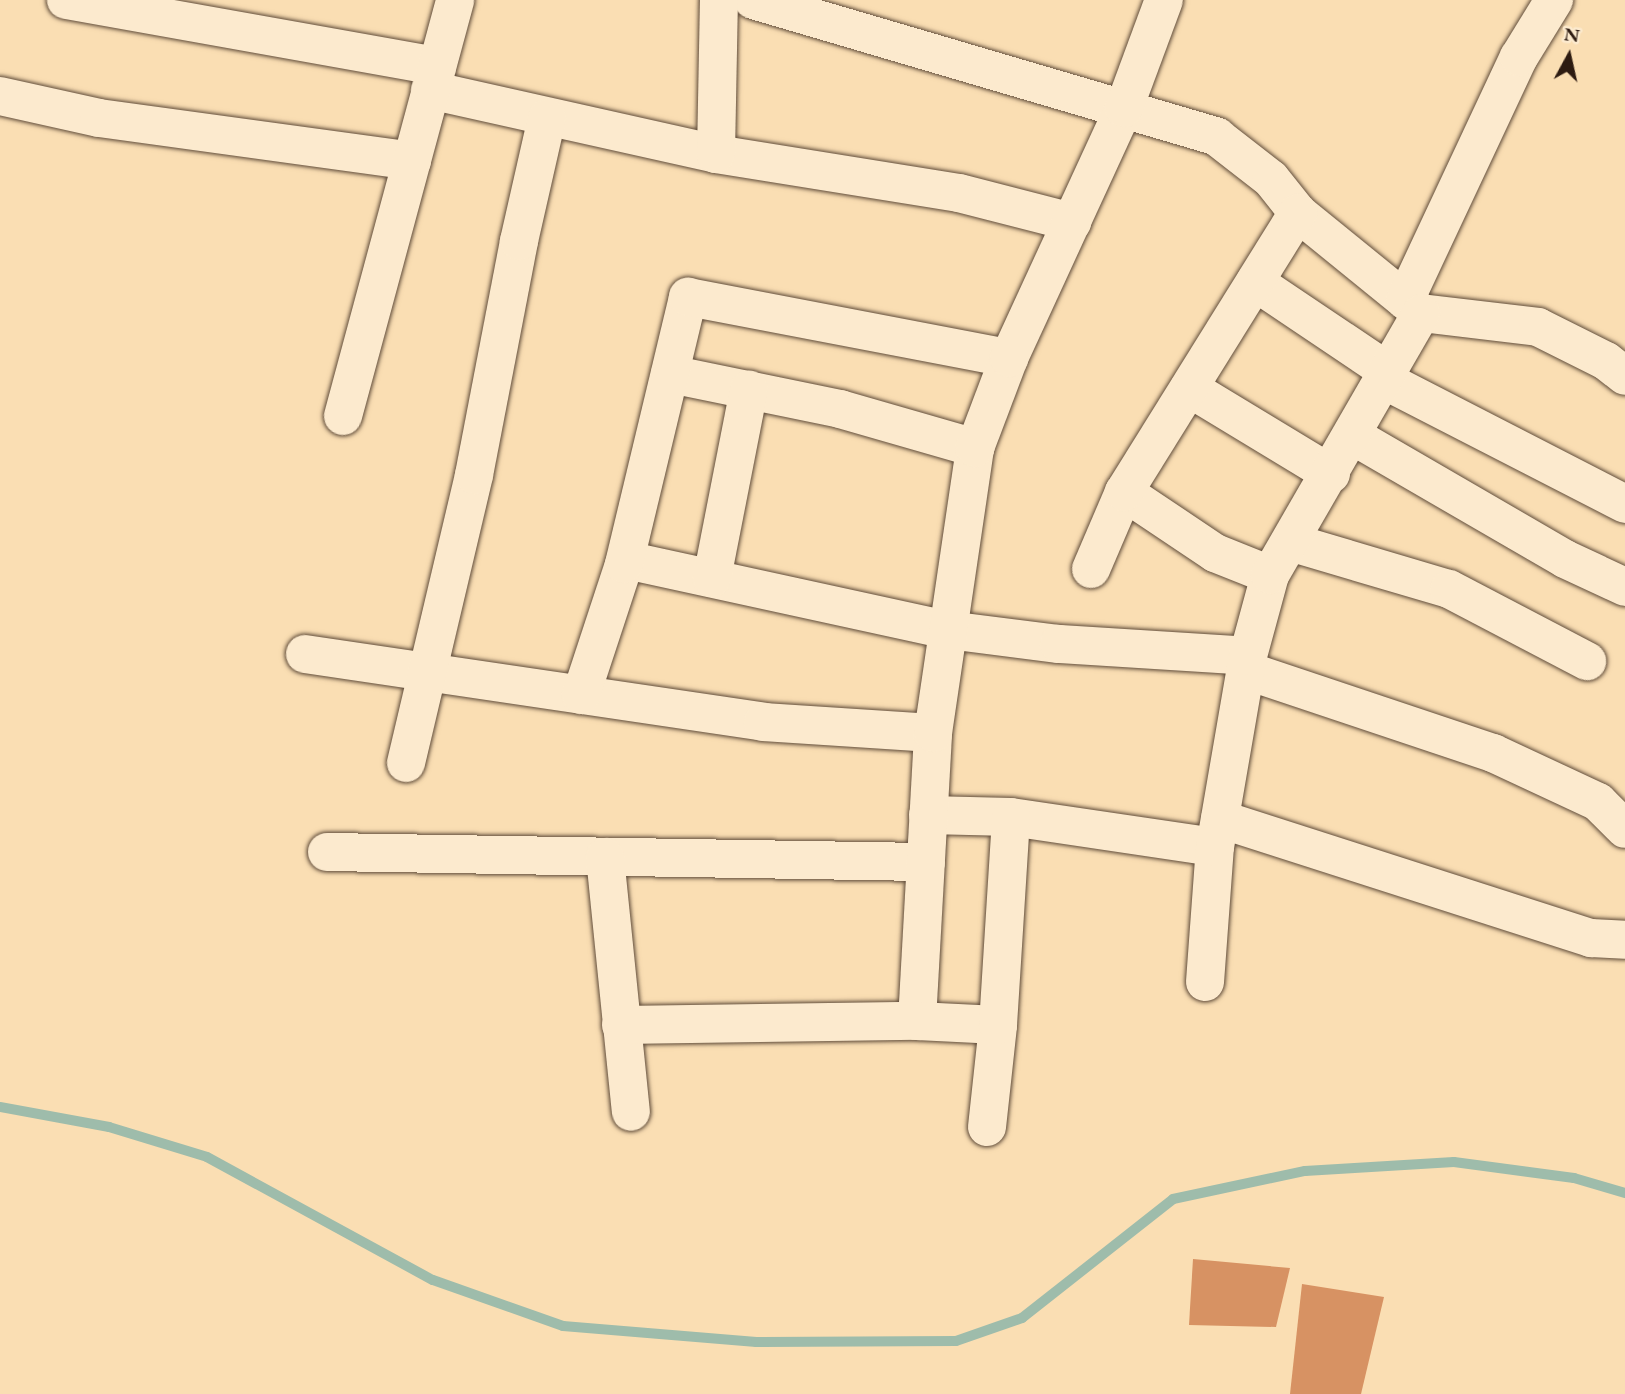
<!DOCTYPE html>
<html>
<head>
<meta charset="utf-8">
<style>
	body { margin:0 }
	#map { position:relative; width:1625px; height:1394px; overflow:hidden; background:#fadeb3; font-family:"EB Garamond",serif }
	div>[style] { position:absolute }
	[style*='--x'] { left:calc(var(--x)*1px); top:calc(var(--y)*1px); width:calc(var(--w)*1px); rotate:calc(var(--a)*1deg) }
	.stream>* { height:10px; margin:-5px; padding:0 5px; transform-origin:5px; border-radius:5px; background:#9ebcab }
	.building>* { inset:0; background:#d79263 }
	.roads { filter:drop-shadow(0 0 2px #604c3a) drop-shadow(0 0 2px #604c3a) }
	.minor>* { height:38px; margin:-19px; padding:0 19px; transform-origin:19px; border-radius:19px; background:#fceace }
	span { translate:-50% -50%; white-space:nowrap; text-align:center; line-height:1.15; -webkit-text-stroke:5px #fceace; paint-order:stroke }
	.north { position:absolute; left:1534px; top:21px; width:70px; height:70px; -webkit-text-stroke:5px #fceace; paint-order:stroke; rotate:8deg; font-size:19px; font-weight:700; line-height:28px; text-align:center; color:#2d1b11 }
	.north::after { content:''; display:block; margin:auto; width:24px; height:32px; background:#2d1b11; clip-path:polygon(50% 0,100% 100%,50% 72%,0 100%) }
</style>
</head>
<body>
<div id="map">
	<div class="stream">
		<i style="--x:0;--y:1107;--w:111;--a:10.4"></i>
		<i style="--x:109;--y:1127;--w:102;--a:17"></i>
		<i style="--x:207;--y:1157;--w:257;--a:28.6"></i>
		<i style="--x:433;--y:1280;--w:138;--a:19.5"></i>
		<i style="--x:563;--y:1326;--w:194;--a:4.7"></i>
		<i style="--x:756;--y:1342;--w:200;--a:-0.3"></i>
		<i style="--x:956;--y:1341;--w:70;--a:-19.2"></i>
		<i style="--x:1022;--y:1318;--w:192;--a:-38.2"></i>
		<i style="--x:1173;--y:1199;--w:135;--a:-12"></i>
		<i style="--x:1305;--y:1171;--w:149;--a:-3.5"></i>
		<i style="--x:1454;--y:1162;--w:121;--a:7.6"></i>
		<i style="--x:1574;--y:1178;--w:53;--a:16.4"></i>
	</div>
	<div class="building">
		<i style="clip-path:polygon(1193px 1259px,1290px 1268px,1276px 1327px,1189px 1325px)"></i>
		<i style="clip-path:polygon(1302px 1284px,1384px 1297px,1361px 1394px,1290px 1394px)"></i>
	</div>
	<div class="roads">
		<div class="minor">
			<i style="--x:66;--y:0;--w:377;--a:10.1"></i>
			<i style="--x:753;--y:0;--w:484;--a:16.4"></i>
			<i style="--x:1217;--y:137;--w:68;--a:37.9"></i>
			<i style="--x:1271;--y:179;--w:43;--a:51.5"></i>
			<i style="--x:1298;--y:213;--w:159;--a:39.1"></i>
			<i style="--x:1421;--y:313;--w:118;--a:6.8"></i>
			<i style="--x:1538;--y:327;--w:76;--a:26.6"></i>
			<i style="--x:1606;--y:361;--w:24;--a:38"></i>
			<i style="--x:430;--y:90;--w:293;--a:12.6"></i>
			<i style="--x:716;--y:154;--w:246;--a:9.1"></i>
			<i style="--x:959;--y:193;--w:117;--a:14.4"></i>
			<i style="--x:0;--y:96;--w:101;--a:12.5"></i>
			<i style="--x:99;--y:118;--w:316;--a:7.8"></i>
			<i style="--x:716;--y:154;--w:154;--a:-88.9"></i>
			<i style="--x:1255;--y:282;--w:161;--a:33.9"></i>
			<i style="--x:1405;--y:300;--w:268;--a:-64.9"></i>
			<i style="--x:1519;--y:57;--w:67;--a:-58.4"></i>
			<i style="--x:670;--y:374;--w:174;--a:11.6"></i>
			<i style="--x:840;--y:409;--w:141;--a:16.1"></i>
			<i style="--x:1384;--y:380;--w:271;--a:27.2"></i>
			<i style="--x:1189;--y:388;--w:166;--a:31.2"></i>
			<i style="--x:343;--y:416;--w:431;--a:-74.9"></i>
			<i style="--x:1353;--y:436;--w:245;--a:30.1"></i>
			<i style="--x:1565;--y:559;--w:66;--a:25"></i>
			<i style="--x:1124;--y:492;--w:110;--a:33.8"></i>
			<i style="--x:1215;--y:553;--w:59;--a:21.8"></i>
			<i style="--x:1290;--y:542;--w:166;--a:16.5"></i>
			<i style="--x:1449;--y:589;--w:156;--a:27.6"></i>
			<i style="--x:626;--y:560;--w:330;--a:12.3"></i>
			<i style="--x:948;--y:630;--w:112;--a:7.2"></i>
			<i style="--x:1059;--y:644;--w:189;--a:3.6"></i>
			<i style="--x:1091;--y:569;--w:84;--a:-66.8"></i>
			<i style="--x:1124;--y:492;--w:329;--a:-58.1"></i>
			<i style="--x:712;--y:578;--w:192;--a:-78.9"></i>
			<i style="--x:305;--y:654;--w:463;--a:8.4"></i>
			<i style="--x:763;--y:722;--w:170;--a:3.7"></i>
			<i style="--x:1245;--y:670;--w:262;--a:18.5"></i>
			<i style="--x:1493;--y:753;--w:116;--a:25"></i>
			<i style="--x:1598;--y:802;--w:38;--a:45"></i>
			<i style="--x:581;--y:695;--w:138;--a:-71.8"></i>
			<i style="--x:624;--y:564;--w:275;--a:-76.5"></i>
			<i style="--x:688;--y:297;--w:327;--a:10.8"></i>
			<i style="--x:406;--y:763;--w:296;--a:-76.7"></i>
			<i style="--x:474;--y:475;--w:238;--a:-79.1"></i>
			<i style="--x:519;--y:241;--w:126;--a:-77.2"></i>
			<i style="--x:928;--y:815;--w:83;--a:1.4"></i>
			<i style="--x:1011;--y:817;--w:206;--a:8.4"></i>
			<i style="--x:1220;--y:819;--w:390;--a:17.8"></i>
			<i style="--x:1591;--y:938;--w:34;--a:3"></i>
			<i style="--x:327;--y:852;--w:599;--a:0.96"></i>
			<i style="--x:605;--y:857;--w:256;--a:84.2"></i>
			<i style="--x:1205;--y:982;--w:135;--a:-85.8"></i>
			<i style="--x:1215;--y:847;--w:194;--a:-80.2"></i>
			<i style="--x:1248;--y:656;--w:84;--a:-74.8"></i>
			<i style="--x:1270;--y:575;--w:302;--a:-60"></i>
			<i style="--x:917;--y:1021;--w:288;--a:-86.8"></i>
			<i style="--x:933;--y:733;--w:288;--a:-81.6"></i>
			<i style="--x:975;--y:448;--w:96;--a:-69.3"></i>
			<i style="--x:1009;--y:358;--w:275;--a:-65.3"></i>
			<i style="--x:1124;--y:108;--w:115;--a:-69.7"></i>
			<i style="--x:621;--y:1025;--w:296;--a:-0.8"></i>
			<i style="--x:917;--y:1021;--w:81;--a:2.8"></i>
			<i style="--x:987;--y:1127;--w:103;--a:-83.8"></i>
			<i style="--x:998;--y:1025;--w:208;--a:-86.4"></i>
		</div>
	</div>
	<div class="north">N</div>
</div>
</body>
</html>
